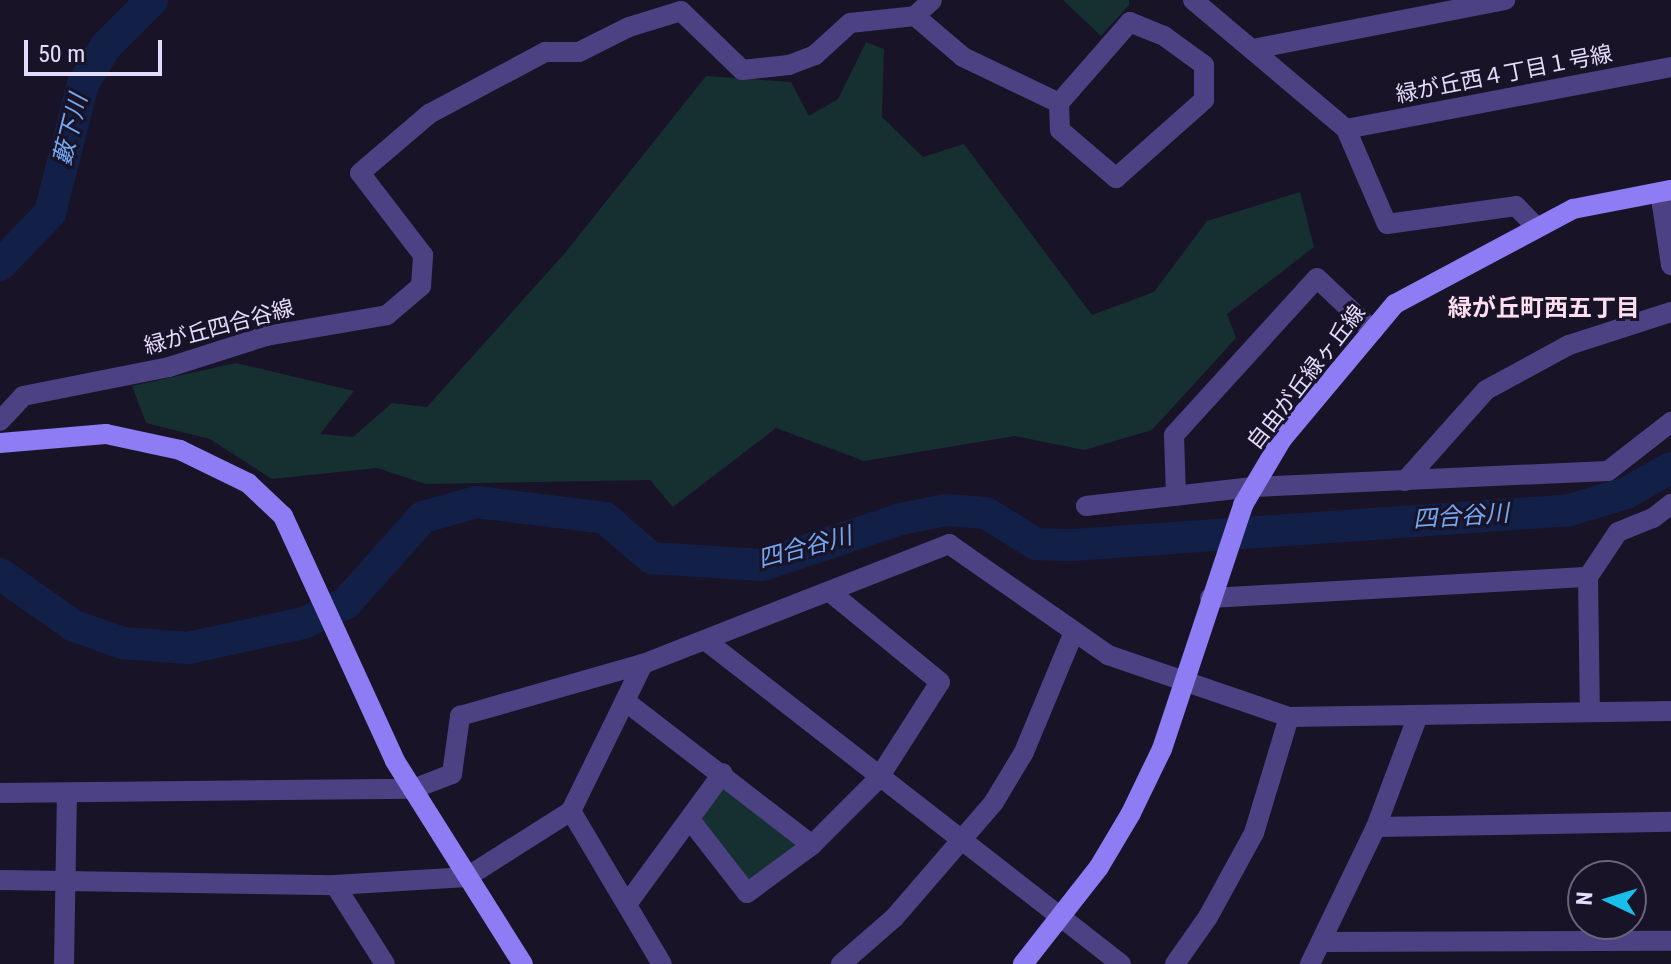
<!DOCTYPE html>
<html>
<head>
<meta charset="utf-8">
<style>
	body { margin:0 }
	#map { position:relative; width:1671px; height:964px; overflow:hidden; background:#191328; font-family:"Roboto Condensed","Noto Sans JP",sans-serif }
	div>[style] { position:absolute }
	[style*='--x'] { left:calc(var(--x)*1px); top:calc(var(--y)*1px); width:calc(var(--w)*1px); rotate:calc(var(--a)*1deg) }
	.green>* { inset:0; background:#162f31 }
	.river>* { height:32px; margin:-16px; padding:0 16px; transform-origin:16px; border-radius:16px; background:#122048 }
	.street>* { height:20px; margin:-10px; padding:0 10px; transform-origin:10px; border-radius:10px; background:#4c4283 }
	.secondary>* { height:20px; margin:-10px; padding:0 10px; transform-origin:10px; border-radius:10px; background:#8d7cf4 }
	span { translate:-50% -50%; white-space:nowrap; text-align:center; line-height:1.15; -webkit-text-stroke:6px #191328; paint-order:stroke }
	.street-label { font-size:22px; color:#e4dcfc }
	.water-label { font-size:24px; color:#74a9f3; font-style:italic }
	.neighbourhood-label { font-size:24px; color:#fcdeee; font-weight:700 }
	.north { position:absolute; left:1567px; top:860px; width:80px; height:80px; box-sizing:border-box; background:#191328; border:2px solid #6a637d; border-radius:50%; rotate:274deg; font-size:22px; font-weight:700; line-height:32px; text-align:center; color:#e4dcfc }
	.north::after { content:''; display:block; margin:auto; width:28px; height:36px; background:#19beeb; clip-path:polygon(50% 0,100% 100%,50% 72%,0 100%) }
	.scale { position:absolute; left:24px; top:40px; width:138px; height:36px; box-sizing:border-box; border:4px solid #e4dcfc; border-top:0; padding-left:10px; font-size:24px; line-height:28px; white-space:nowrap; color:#e4dcfc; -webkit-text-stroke:6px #191328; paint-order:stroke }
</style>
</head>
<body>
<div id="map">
	<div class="green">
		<i style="clip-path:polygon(1063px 0,1129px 0,1129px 5px,1101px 36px)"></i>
		<i style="clip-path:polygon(866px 42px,884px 49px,882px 117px,923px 157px,964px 144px,1092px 315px,1154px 292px,1207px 221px,1300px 192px,1314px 247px,1227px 314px,1236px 338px,1152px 430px,1084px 450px,1015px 436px,864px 461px,776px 428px,673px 507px,650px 480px,426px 484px,377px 468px,272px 479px,210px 439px,146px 423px,132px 386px,236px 363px,354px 391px,320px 434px,353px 437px,392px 403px,427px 407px,565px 253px,706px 76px,791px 82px,809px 116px,838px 99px)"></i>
		<i style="clip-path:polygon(721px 787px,797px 840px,797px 848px,749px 881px,698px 818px)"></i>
	</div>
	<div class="river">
		<i style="--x:0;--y:265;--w:72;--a:-46.1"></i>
		<i style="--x:50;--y:213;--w:133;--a:-75.7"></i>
		<i style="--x:83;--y:84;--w:44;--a:-58.8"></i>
		<i style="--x:106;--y:46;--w:65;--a:-45"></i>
		<i style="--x:0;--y:574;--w:90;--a:35.1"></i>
		<i style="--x:74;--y:626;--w:52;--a:19.1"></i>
		<i style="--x:123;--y:643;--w:65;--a:4.4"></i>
		<i style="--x:188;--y:648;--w:119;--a:-12.2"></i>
		<i style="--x:304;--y:623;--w:47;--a:-25.5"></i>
		<i style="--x:346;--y:603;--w:115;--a:-48.2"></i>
		<i style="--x:423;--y:517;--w:56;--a:-15.5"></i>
		<i style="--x:477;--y:502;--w:129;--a:7.1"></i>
		<i style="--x:605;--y:518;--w:61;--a:41"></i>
		<i style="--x:651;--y:558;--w:111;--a:3.6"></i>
		<i style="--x:762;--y:565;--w:146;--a:-18.3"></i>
		<i style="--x:901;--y:519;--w:46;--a:-11.3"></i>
		<i style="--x:946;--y:510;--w:40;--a:4.3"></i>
		<i style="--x:986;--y:513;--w:59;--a:31.8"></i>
		<i style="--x:1036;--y:544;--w:37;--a:2"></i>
		<i style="--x:1073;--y:545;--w:498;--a:-4"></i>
		<i style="--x:1570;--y:510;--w:59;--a:-16.9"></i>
		<i style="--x:1626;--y:493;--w:51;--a:-29.1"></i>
	</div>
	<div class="street">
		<i style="--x:1193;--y:0;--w:200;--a:40.1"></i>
		<i style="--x:1346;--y:129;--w:103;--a:66.7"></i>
		<i style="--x:1387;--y:224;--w:130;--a:-7.9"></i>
		<i style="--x:1516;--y:206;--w:30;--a:46"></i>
		<i style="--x:915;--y:16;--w:63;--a:40.5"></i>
		<i style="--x:963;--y:57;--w:106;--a:25.6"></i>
		<i style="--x:1059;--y:103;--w:27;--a:88"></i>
		<i style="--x:1060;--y:130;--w:74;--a:40.6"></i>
		<i style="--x:1116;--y:178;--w:118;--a:-41.6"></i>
		<i style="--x:1204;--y:100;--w:35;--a:-90"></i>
		<i style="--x:1204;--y:65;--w:49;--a:-144.1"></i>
		<i style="--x:1164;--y:36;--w:37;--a:-158"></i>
		<i style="--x:1130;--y:22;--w:108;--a:131.2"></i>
		<i style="--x:1253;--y:49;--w:257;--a:-11"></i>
		<i style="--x:1346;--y:129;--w:331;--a:-10.8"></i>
		<i style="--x:1660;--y:192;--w:74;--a:81.4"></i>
		<i style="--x:0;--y:421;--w:34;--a:-47"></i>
		<i style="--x:23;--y:396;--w:149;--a:-11.2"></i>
		<i style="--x:169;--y:367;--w:102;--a:-17.7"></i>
		<i style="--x:266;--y:336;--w:123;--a:-9.8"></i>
		<i style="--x:387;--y:315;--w:45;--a:-40.5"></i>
		<i style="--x:421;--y:286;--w:31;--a:-86"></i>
		<i style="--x:423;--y:255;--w:103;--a:-127.5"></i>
		<i style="--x:360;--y:173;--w:91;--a:-40.5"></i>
		<i style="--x:429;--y:114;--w:132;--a:-28.1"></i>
		<i style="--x:545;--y:52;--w:34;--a:0"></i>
		<i style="--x:579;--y:52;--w:56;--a:-26.6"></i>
		<i style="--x:629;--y:27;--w:54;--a:-17.1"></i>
		<i style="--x:681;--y:11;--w:85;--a:44"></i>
		<i style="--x:742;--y:70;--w:47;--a:-6.1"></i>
		<i style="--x:789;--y:65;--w:28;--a:-21"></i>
		<i style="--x:815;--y:55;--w:47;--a:-42.4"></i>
		<i style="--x:850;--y:23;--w:65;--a:-6.1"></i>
		<i style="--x:915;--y:16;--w:23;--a:-43"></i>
		<i style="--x:1405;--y:481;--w:122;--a:-48.3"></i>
		<i style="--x:1486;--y:390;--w:94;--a:-28.5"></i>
		<i style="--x:1569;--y:345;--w:107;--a:-17.9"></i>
		<i style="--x:1176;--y:496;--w:61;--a:-91.9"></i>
		<i style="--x:1174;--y:435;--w:212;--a:-47.7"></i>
		<i style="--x:1317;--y:278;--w:77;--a:43.4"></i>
		<i style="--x:1086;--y:506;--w:168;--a:-6.5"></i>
		<i style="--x:1253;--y:487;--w:355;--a:-2.6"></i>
		<i style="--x:1608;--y:471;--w:80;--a:-37.9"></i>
		<i style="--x:1588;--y:577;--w:135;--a:89.2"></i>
		<i style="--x:1210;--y:598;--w:379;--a:-3.2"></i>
		<i style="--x:1588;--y:577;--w:54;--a:-56.3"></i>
		<i style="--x:1618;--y:532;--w:38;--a:-22"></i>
		<i style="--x:1653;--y:518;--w:23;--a:-38"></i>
		<i style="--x:705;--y:640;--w:527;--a:37.91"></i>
		<i style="--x:625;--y:701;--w:236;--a:37.6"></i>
		<i style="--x:0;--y:793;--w:413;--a:-0.6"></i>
		<i style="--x:413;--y:789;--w:42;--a:-21"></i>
		<i style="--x:452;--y:774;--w:59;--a:-82.1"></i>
		<i style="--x:460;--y:716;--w:190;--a:-15.9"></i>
		<i style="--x:643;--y:664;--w:329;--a:-21.4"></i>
		<i style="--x:949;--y:544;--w:194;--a:34.9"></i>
		<i style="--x:1108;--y:655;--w:191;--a:18.9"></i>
		<i style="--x:1289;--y:717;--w:382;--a:-0.9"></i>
		<i style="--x:571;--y:811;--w:178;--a:59.3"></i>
		<i style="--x:691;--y:821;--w:91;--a:52.1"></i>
		<i style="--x:747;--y:893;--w:81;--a:-36.4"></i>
		<i style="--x:812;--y:845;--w:93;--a:-45"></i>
		<i style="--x:878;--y:779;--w:115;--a:-57.4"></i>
		<i style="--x:940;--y:682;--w:142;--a:-140.7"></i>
		<i style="--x:1376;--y:827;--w:295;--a:-1"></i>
		<i style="--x:0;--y:880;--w:335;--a:0.9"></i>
		<i style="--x:335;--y:885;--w:132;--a:-3.5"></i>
		<i style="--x:467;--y:877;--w:123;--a:-32.4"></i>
		<i style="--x:571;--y:811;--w:164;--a:-63.9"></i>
		<i style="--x:335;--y:885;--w:93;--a:57.7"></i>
		<i style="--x:627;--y:904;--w:162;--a:-53.8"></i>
		<i style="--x:1323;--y:942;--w:348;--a:-0.2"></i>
		<i style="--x:64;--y:964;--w:169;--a:-89"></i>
		<i style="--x:841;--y:964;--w:70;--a:-41"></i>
		<i style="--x:894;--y:918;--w:153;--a:-49.2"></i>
		<i style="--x:994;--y:802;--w:58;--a:-59"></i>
		<i style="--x:1024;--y:752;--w:130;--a:-67.4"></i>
		<i style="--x:1175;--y:964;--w:57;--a:-54.9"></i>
		<i style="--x:1208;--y:917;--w:96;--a:-61.3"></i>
		<i style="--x:1254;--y:833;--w:121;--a:-73.2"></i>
		<i style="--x:1310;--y:964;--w:152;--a:-64.3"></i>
		<i style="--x:1376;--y:827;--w:120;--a:-69.4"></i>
	</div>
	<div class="secondary">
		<i style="--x:0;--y:443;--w:106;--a:-4.9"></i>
		<i style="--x:106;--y:434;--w:76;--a:12.2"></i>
		<i style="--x:180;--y:450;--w:76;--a:25.9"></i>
		<i style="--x:248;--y:483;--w:48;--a:43.3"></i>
		<i style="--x:283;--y:516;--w:269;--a:65.4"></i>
		<i style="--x:395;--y:761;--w:240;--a:57.8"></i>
		<i style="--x:1023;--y:964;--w:123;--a:-51.9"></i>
		<i style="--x:1099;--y:867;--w:63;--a:-59.3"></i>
		<i style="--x:1131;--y:813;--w:71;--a:-64.2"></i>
		<i style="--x:1162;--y:749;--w:257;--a:-71.6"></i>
		<i style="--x:1243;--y:505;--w:77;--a:-59.4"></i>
		<i style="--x:1282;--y:439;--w:176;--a:-50.1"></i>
		<i style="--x:1395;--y:304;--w:202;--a:-28.1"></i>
		<i style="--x:1573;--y:209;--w:100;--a:-11"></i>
	</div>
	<div class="street-label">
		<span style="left:1504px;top:74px;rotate:-11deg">緑が丘西４丁目１号線</span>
		<span style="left:219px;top:327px;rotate:-15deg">緑が丘四合谷線</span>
		<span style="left:1306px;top:377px;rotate:-52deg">自由が丘緑ヶ丘線</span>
	</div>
	<div class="water-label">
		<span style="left:71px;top:130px;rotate:-76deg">藪下川</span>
		<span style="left:1461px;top:517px;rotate:-4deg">四合谷川</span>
		<span style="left:805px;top:548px;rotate:-15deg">四合谷川</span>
	</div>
	<div class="neighbourhood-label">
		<span style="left:1544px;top:309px">緑が丘町西五丁目</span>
	</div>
	<div class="north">N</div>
	<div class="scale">50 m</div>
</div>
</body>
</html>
